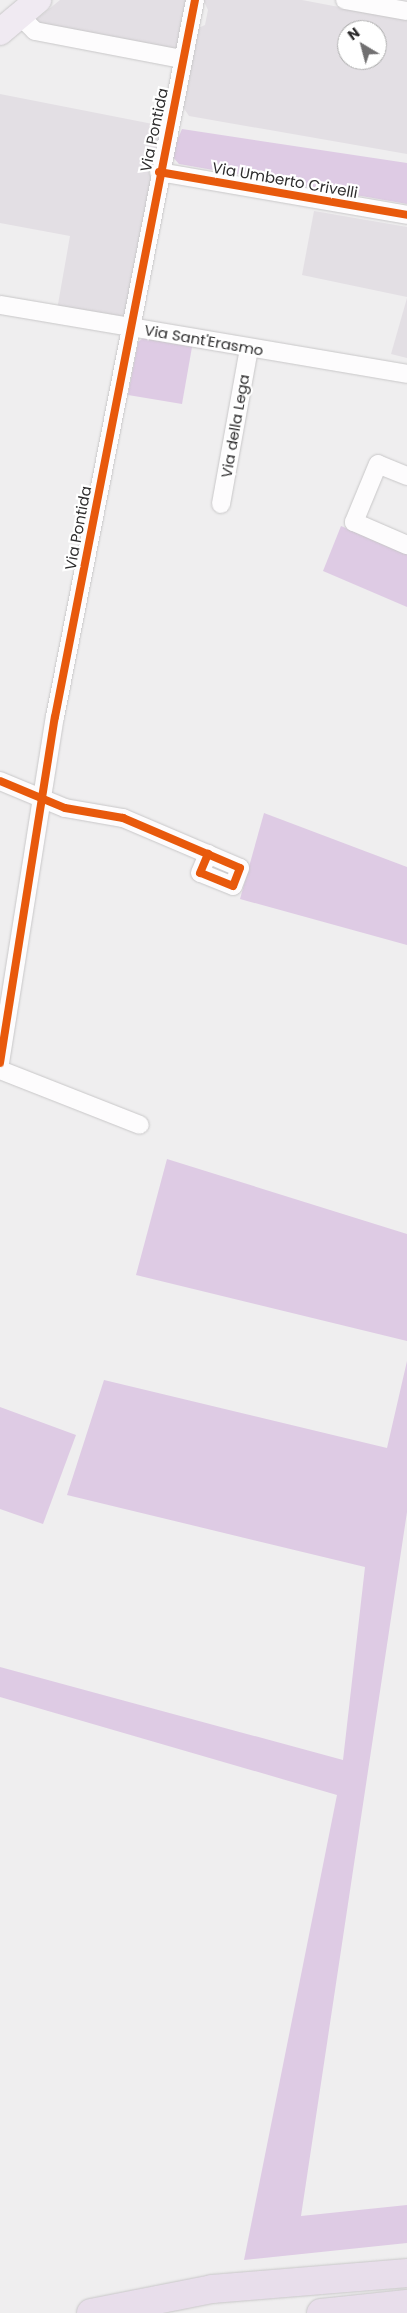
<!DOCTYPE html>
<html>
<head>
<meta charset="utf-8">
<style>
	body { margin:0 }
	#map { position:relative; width:407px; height:2313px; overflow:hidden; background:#efeeef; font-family:Poppins,sans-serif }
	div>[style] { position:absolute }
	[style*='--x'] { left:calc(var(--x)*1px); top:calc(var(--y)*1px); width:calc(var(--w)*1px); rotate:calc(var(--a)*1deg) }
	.built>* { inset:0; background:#e3dfe4 }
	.green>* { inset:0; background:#decbe4 }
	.roads { filter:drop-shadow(0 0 1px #c8c7c8) drop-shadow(0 0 1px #c8c7c8) }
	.street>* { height:18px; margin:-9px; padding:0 9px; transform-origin:9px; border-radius:9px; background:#fdfcfd }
	.primary>* { height:26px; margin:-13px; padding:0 13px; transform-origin:13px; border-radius:13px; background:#f0eaf2 }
	.highway>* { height:28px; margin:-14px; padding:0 14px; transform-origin:14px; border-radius:14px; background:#e8deeb }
	.cycleway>* { height:8px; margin:-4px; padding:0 4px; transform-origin:4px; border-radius:4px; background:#e8590c }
	span { translate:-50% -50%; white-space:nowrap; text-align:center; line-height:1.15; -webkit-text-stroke:4.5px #fff; paint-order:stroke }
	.street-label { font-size:15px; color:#2d2c2d }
	.north { position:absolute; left:337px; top:20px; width:50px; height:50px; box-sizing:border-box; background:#fff; border:1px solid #ababab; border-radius:50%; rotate:323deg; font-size:14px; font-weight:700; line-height:20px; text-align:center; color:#2d2c2d }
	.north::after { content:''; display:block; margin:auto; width:18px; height:22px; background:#717071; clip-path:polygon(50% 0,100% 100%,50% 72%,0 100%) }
</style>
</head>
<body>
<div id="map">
	<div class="built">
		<i style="clip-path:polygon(60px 0,192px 0,179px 54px,32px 23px)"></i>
		<i style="clip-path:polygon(evenodd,203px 0,302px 0,407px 20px,407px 154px,189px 116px,183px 107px,198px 28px,205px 25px,208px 10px,203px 0,347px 30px,377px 30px,377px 60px,347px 60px,347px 30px)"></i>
		<i style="clip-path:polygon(0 94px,163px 126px,129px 322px,57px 310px,70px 236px,0 223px)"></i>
		<i style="clip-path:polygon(314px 211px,407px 227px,407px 297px,302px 275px)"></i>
		<i style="clip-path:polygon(407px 298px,407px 358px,391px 354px)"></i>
	</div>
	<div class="green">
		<i style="clip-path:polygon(182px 129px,407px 163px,407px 204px,179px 164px,171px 155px)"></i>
		<i style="clip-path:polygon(143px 338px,192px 347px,182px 404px,128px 395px,138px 342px)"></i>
		<i style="clip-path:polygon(341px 526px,407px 554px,407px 607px,323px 571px)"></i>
		<i style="clip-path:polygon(264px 813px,407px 867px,407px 945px,240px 899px)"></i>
		<i style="clip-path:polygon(167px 1159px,407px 1234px,407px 1341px,136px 1275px)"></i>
		<i style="clip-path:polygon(407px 1361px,407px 1512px,301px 2216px,407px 2205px,407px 2243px,244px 2260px,337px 1795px,0 1697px,0 1667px,343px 1760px,365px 1567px,67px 1495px,104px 1380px,387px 1448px)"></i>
		<i style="clip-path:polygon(0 1407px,76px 1435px,43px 1524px,0 1509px)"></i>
	</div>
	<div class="roads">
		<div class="street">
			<i style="--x:345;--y:0;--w:63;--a:10.1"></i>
			<i style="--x:20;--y:16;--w:21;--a:45"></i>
			<i style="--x:35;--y:31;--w:150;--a:10.8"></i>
			<i style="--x:159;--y:172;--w:252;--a:9.8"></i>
			<i style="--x:0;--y:305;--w:413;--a:9.6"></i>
			<i style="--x:407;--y:476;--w:31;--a:-158"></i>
			<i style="--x:378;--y:464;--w:63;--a:112.5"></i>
			<i style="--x:354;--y:522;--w:58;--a:23.5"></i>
			<i style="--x:221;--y:504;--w:158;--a:-79.8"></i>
			<i style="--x:0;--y:781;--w:70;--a:22.6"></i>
			<i style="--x:65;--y:808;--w:59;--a:9.8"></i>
			<i style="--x:123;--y:818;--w:127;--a:23.1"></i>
			<i style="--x:240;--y:868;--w:19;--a:111"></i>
			<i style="--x:233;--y:886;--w:35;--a:-158"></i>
			<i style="--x:200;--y:873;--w:21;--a:-67"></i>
			<i style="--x:0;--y:1063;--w:350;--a:-81"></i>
			<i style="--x:55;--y:717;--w:731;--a:-78.95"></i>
			<i style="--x:0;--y:1070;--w:150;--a:21.4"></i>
		</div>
		<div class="primary">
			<i style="--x:0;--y:32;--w:50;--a:-40.1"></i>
		</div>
		<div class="highway">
			<i style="--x:91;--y:2313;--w:123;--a:-11.2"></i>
			<i style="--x:212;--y:2289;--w:196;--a:-4.7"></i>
			<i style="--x:321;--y:2313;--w:86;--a:-6"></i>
		</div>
	</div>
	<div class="cycleway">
		<i style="--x:159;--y:172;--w:252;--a:9.8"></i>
		<i style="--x:0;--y:781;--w:70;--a:22.6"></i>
		<i style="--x:65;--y:808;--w:59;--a:9.8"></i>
		<i style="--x:123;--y:818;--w:127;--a:23.1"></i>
		<i style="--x:240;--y:868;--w:19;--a:111"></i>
		<i style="--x:233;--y:886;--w:35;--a:-158"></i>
		<i style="--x:200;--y:873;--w:21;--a:-67"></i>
		<i style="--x:0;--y:1063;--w:350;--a:-81"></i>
		<i style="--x:55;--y:717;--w:731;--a:-78.95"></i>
	</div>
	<div class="street-label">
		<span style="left:154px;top:130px;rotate:-78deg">Via Pontida</span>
		<span style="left:285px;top:180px;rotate:10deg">Via Umberto Crivelli</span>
		<span style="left:204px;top:340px;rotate:10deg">Via Sant'Erasmo</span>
		<span style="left:235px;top:426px;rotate:-80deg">Via della Lega</span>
		<span style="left:78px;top:528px;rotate:-79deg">Via Pontida</span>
	</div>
	<div class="north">N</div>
</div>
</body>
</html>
